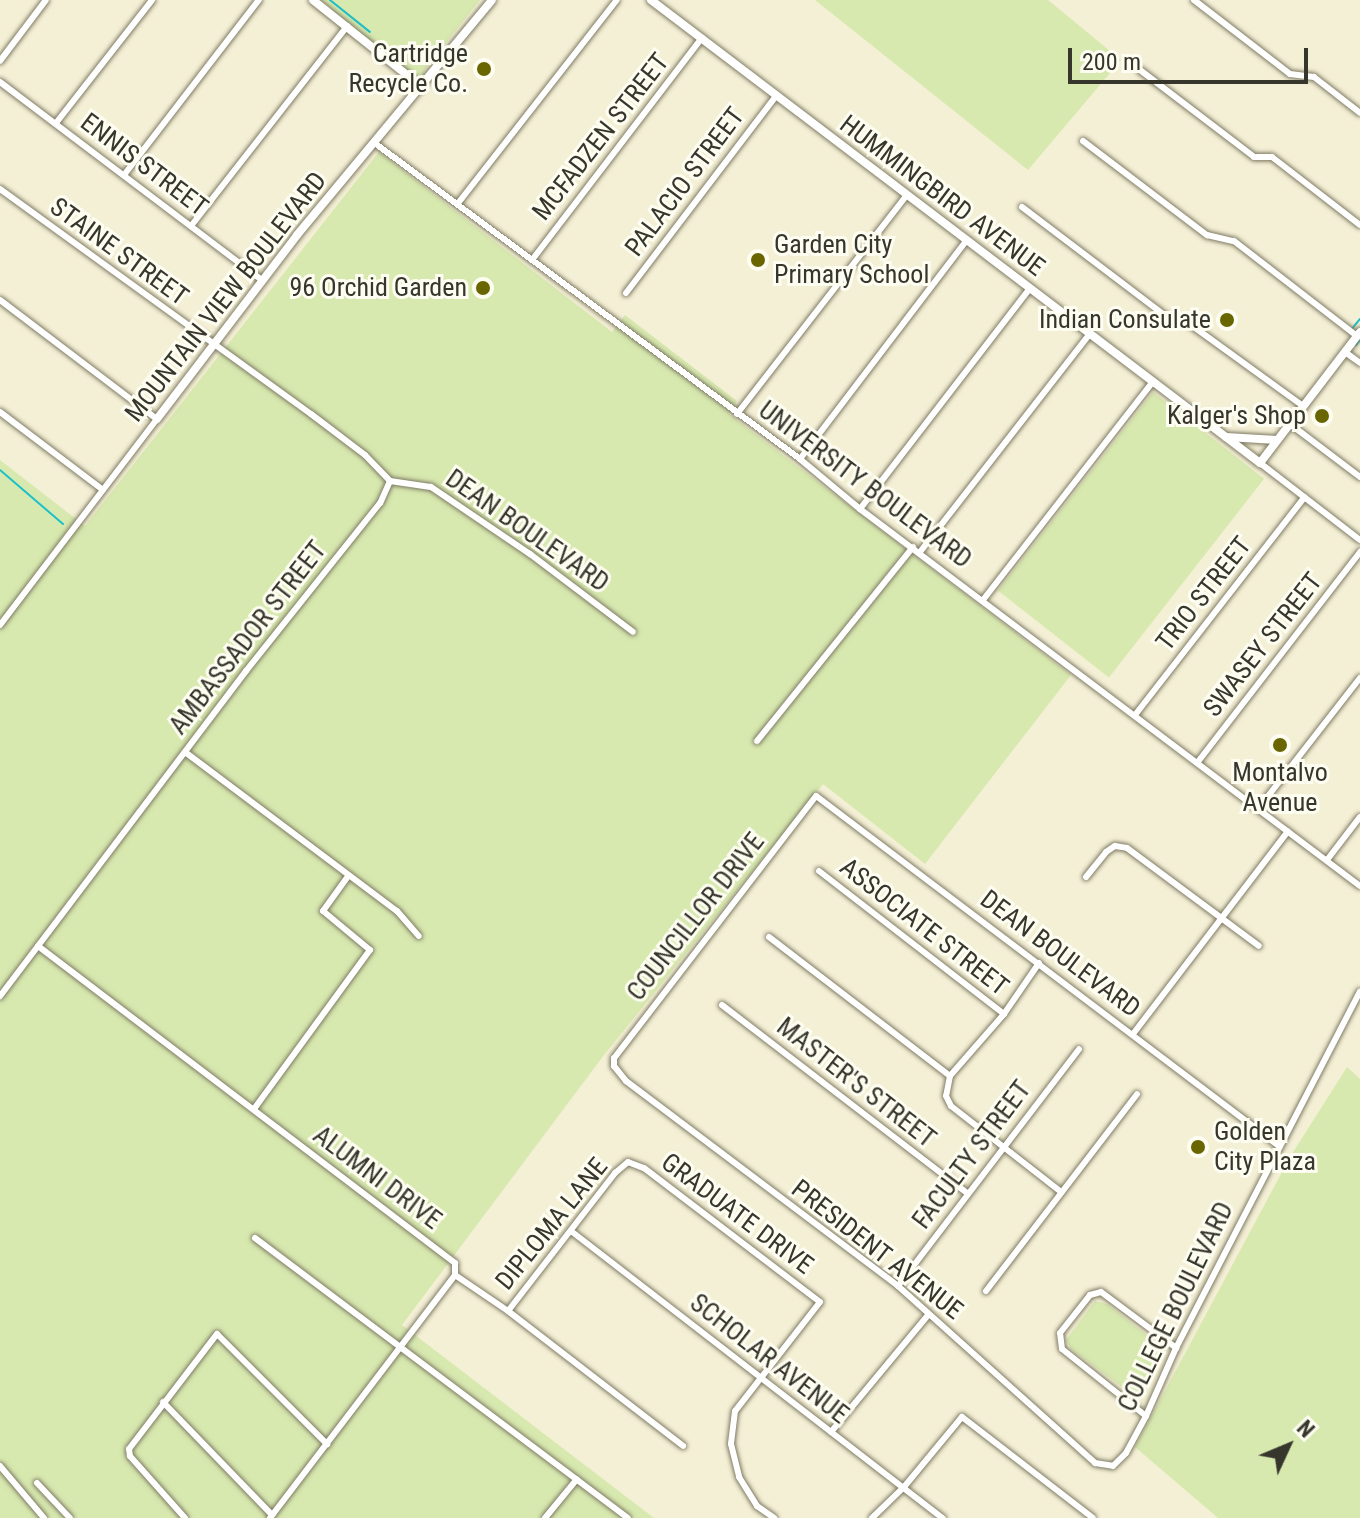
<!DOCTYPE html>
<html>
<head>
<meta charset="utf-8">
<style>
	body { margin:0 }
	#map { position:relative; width:1360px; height:1518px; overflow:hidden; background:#f4f0d6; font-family:"Roboto Condensed",sans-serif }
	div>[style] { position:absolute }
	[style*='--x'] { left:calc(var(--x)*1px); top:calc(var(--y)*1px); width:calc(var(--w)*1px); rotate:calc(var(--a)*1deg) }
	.green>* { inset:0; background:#d7e9af; transform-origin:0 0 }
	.stream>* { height:2px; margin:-1px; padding:0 1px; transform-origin:1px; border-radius:1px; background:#1cc0c7 }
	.roads { filter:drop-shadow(0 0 2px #807c65) drop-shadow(0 0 2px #807c65) }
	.minor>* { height:6px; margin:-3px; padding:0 3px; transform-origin:3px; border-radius:3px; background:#fff }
	.tertiary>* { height:8px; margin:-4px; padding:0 4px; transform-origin:4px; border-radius:4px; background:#fff }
	.dots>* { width:22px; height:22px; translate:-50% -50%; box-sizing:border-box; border:4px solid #fefdf2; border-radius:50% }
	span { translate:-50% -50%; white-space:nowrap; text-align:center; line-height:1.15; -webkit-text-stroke:6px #fefdf2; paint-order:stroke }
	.poi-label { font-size:26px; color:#37362c }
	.right { translate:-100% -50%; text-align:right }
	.left { translate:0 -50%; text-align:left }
	.street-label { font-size:26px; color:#37362c }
	.north { position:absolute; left:1248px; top:1406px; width:80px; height:80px; -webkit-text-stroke:6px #fefdf2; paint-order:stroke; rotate:46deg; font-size:22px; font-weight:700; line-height:32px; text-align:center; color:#37362c }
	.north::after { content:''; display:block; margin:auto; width:28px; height:36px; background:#37362c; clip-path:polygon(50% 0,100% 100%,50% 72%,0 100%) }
	.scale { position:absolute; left:1068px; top:48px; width:240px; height:36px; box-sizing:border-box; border:4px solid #37362c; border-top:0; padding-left:10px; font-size:24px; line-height:28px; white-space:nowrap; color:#37362c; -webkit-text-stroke:6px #fefdf2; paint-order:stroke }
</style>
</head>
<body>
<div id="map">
	<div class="green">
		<i style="clip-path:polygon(313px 0,480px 0,425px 69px,422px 87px)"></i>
		<i style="clip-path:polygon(815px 0,1048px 0,1121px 60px,1028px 170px)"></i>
		<i style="clip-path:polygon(379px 152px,612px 332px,625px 315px,737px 401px,729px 414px,1071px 675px,925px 864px,823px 784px,604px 1055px,402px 1325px,654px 1518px,0 1518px,0 460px,85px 526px)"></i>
		<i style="left:1153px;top:392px;width:141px;height:252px;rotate:38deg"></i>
		<i style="clip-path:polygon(1347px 1067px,1360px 1079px,1360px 1518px,1218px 1518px,1135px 1447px,1290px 1157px)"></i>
		<i style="clip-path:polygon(1095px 1301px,1107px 1304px,1166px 1350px,1138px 1399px,1071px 1349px,1066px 1340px)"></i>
	</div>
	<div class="stream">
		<i style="--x:330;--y:0;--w:51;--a:38.7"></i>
		<i style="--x:1351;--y:330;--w:14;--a:-51"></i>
		<i style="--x:1356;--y:345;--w:6;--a:-51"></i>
		<i style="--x:0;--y:470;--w:83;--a:40.6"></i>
	</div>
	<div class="roads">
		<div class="minor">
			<i style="--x:1194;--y:0;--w:121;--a:37.6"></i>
			<i style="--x:1290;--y:74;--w:24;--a:7"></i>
			<i style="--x:1314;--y:77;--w:58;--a:38"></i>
			<i style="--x:0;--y:61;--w:76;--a:-53"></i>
			<i style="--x:1140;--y:70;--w:143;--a:37.3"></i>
			<i style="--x:1254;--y:157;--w:18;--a:0"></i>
			<i style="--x:1272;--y:157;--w:111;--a:37.7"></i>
			<i style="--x:0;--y:82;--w:328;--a:37.1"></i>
			<i style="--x:56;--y:123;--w:156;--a:-52"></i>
			<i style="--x:1083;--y:141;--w:156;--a:37.2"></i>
			<i style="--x:1207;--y:235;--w:28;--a:13"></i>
			<i style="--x:1234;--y:241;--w:155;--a:37.7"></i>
			<i style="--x:376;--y:144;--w:528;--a:36.61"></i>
			<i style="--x:800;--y:459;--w:78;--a:39.8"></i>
			<i style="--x:860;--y:509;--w:626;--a:37.02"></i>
			<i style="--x:124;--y:175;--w:221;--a:-52.4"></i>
			<i style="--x:0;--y:189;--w:384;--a:35.9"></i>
			<i style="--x:311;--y:414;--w:68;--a:37.2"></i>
			<i style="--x:365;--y:455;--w:36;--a:46"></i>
			<i style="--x:390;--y:481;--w:24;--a:114"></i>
			<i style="--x:380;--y:503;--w:215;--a:128.6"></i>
			<i style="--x:246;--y:671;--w:408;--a:127.1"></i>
			<i style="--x:459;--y:202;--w:256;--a:-52"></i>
			<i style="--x:1022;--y:207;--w:188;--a:37.2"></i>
			<i style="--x:1172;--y:321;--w:15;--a:4"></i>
			<i style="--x:1187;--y:322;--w:143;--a:35.9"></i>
			<i style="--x:191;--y:226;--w:254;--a:-52"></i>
			<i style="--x:532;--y:260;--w:280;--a:-52.6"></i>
			<i style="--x:626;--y:293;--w:249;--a:-52.7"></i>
			<i style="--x:0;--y:300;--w:197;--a:37.2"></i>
			<i style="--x:157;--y:419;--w:259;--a:127.3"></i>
			<i style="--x:1345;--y:352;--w:19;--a:36"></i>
			<i style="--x:0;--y:412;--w:129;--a:37.1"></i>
			<i style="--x:737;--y:414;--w:277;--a:-52.2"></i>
			<i style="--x:1290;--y:424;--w:88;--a:37.1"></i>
			<i style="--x:800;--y:459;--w:275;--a:-52.7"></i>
			<i style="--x:1260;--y:463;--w:126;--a:37.6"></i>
			<i style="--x:390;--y:481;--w:41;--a:8.3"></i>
			<i style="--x:431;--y:487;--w:120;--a:34.1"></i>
			<i style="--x:530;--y:554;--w:129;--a:37.1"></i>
			<i style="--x:860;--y:509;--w:279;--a:-52.4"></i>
			<i style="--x:920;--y:552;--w:276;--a:-52.1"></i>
			<i style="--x:983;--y:600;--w:276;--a:-52.1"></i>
			<i style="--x:1135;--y:715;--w:276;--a:-52.1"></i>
			<i style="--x:757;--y:741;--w:249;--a:-51.2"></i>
			<i style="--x:185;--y:752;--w:265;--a:36.9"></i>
			<i style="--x:397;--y:911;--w:33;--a:49"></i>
			<i style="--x:1197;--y:763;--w:267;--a:-52.3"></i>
			<i style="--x:1258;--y:809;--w:166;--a:-52.1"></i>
			<i style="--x:1327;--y:860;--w:54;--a:-52.5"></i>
			<i style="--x:819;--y:871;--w:234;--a:37.7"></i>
			<i style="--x:1086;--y:877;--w:32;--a:-51"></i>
			<i style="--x:1106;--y:852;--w:11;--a:-34"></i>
			<i style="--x:1115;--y:846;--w:12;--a:9"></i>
			<i style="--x:1127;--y:848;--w:164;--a:36.6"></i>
			<i style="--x:769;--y:937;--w:228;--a:37.5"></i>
			<i style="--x:38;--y:946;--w:524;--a:37.24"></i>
			<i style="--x:455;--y:1263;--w:12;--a:90"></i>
			<i style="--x:1039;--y:963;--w:62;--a:124.5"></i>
			<i style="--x:1004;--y:1014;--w:82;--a:131.1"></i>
			<i style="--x:950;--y:1076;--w:20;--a:101"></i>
			<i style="--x:946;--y:1096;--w:11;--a:63"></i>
			<i style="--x:951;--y:1106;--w:140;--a:38"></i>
			<i style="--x:722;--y:1005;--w:309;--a:37.5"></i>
			<i style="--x:1133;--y:1034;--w:255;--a:-52.6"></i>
			<i style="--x:254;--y:1109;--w:197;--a:-53.9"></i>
			<i style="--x:370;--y:950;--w:61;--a:-140.3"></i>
			<i style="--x:323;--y:911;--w:44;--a:-54.2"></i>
			<i style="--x:1279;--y:1146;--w:580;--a:-142.91"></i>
			<i style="--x:816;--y:796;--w:331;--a:127.6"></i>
			<i style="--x:614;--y:1058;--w:8;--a:90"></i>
			<i style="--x:614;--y:1066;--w:19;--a:51"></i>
			<i style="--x:626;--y:1081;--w:341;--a:37"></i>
			<i style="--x:898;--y:1286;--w:265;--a:41.9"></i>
			<i style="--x:1095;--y:1463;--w:18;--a:9"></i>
			<i style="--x:1113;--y:1466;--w:18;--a:-45"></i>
			<i style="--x:1126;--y:1453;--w:42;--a:-61.6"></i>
			<i style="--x:1146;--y:1416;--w:74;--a:-66.2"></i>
			<i style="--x:1176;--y:1348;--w:401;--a:-62.7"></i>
			<i style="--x:571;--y:1231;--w:470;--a:37.7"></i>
			<i style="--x:255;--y:1238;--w:466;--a:36.9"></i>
			<i style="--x:455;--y:1275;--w:64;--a:34.2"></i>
			<i style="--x:508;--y:1311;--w:221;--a:37.6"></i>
			<i style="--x:898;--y:1286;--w:298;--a:-52.6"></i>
			<i style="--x:986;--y:1291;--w:248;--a:-52.5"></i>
			<i style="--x:508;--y:1311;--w:175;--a:-52.2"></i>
			<i style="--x:615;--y:1173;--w:17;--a:-40"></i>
			<i style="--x:628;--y:1162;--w:17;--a:21"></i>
			<i style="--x:644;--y:1168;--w:221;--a:37.3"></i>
			<i style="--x:820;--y:1302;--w:138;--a:127.9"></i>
			<i style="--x:735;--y:1411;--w:33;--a:97"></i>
			<i style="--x:731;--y:1444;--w:34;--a:76"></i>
			<i style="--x:739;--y:1477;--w:34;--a:58"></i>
			<i style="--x:757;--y:1506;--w:21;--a:35"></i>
			<i style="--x:163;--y:1402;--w:157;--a:46"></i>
			<i style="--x:1146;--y:1416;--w:107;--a:-141.4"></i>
			<i style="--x:1062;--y:1349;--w:16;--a:-97"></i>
			<i style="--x:1060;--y:1333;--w:48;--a:-51.7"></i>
			<i style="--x:1090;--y:1295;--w:11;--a:-15"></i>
			<i style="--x:1101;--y:1292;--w:94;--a:36.7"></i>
			<i style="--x:831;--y:1432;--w:153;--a:-50.3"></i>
			<i style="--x:0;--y:1466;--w:68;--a:49.8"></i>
			<i style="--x:37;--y:1483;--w:48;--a:46.7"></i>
			<i style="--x:185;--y:1518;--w:83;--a:-131.6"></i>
			<i style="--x:130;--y:1456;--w:7;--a:-98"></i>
			<i style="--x:129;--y:1449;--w:145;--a:-52.6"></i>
			<i style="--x:217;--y:1334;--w:156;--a:45"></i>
			<i style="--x:270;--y:1518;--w:305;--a:-52.7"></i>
			<i style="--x:545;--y:1518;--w:50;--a:-50.6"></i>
			<i style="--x:872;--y:1518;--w:45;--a:-44.1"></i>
			<i style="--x:904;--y:1487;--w:91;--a:-50.4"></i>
			<i style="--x:962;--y:1417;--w:165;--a:37.6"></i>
		</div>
		<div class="tertiary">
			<i style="--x:313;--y:0;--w:139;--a:38.6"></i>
			<i style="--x:651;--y:0;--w:765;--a:37.24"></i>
			<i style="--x:1260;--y:463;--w:165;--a:-52.6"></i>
			<i style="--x:157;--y:419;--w:231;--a:-52.7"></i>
			<i style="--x:297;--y:235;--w:305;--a:-50.3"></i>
			<i style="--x:1226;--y:437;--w:51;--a:3.4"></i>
		</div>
	</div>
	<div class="dots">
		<i style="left:484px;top:69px;background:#696600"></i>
		<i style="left:758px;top:260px;background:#696600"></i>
		<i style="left:483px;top:288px;background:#696600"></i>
		<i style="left:1227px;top:320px;background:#696600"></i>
		<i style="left:1322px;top:416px;background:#696600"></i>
		<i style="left:1280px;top:745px;background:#696600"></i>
		<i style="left:1198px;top:1147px;background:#696600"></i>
	</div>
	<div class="poi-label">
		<span class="right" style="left:468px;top:69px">Cartridge<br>Recycle Co.</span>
		<span class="left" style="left:774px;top:260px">Garden City<br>Primary School</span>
		<span class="right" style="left:467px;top:288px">96 Orchid Garden</span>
		<span class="right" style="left:1211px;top:320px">Indian Consulate</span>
		<span class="right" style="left:1306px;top:416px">Kalger's Shop</span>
		<span style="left:1280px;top:788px">Montalvo<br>Avenue</span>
		<span class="left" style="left:1214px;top:1147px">Golden<br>City Plaza</span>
	</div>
	<div class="street-label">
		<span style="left:601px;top:137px;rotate:-52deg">MCFADZEN STREET</span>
		<span style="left:144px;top:165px;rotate:37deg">ENNIS STREET</span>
		<span style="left:685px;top:182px;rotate:-53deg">PALACIO STREET</span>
		<span style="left:942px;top:196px;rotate:37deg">HUMMINGBIRD AVENUE</span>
		<span style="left:119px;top:252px;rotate:36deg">STAINE STREET</span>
		<span style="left:226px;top:297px;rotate:-52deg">MOUNTAIN VIEW BOULEVARD</span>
		<span style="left:865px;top:485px;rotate:37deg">UNIVERSITY BOULEVARD</span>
		<span style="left:527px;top:531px;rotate:35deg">DEAN BOULEVARD</span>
		<span style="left:1204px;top:594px;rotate:-52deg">TRIO STREET</span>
		<span style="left:248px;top:638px;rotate:-52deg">AMBASSADOR STREET</span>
		<span style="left:1263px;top:645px;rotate:-52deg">SWASEY STREET</span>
		<span style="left:696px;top:917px;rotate:-52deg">COUNCILLOR DRIVE</span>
		<span style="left:924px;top:927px;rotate:38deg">ASSOCIATE STREET</span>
		<span style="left:1060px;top:954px;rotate:37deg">DEAN BOULEVARD</span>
		<span style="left:856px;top:1083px;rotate:38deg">MASTER'S STREET</span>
		<span style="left:972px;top:1155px;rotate:-53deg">FACULTY STREET</span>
		<span style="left:377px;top:1178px;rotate:37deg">ALUMNI DRIVE</span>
		<span style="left:737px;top:1214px;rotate:37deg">GRADUATE DRIVE</span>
		<span style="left:552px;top:1224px;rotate:-51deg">DIPLOMA LANE</span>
		<span style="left:877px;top:1250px;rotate:38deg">PRESIDENT AVENUE</span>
		<span style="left:1176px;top:1307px;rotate:-64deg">COLLEGE BOULEVARD</span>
		<span style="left:769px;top:1359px;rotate:38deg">SCHOLAR AVENUE</span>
	</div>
	<div class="north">N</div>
	<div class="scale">200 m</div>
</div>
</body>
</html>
